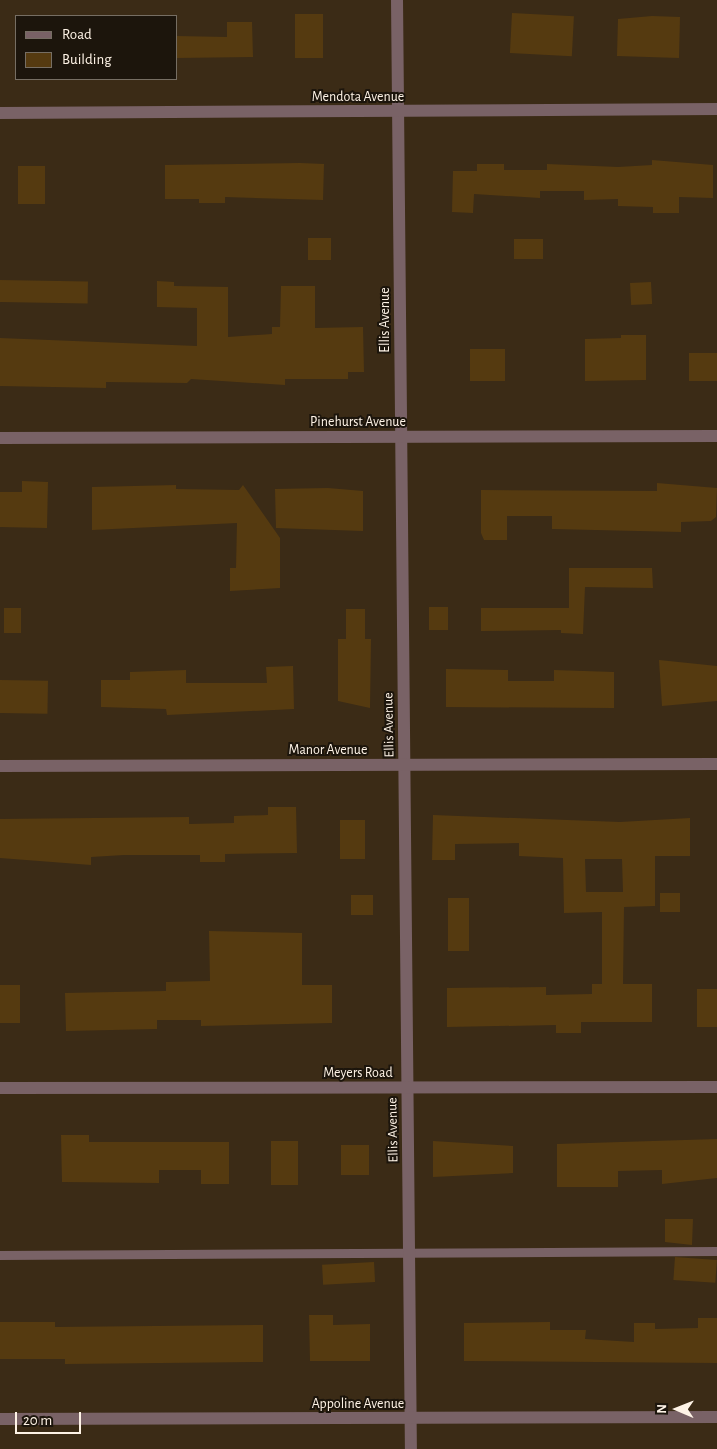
<!DOCTYPE html>
<html>
<head>
<meta charset="utf-8">
<style>
	body { margin:0 }
	#map { position:relative; width:717px; height:1449px; overflow:hidden; background:#3b2b16; font-family:"Alegreya Sans",sans-serif }
	div>[style] { position:absolute }
	[style*='--x'] { left:calc(var(--x)*1px); top:calc(var(--y)*1px); width:calc(var(--w)*1px); rotate:calc(var(--a)*1deg) }
	.building>* { inset:0; background:#553a10; transform-origin:0 0 }
	.service>* { height:9px; margin:-4.5px; padding:0 4.5px; transform-origin:4.5px; border-radius:4.5px; background:#796266 }
	.minor>* { height:12px; margin:-6px; padding:0 6px; transform-origin:6px; border-radius:6px; background:#796266 }
	.tertiary>* { height:12px; margin:-6px; padding:0 6px; transform-origin:6px; border-radius:6px; background:#796266 }
	span { translate:-50% -50%; white-space:nowrap; text-align:center; line-height:1.15; -webkit-text-stroke:4px #1c150c; paint-order:stroke }
	.street-label { font-size:14px; color:#fef3e6 }
	.legend { position:absolute; left:15px; top:15px; width:162px; height:65px; box-sizing:border-box; background:#1c150c; border:1px solid #766e63; margin:0; padding:6px 9px; list-style:none; font-size:15px; color:#fef3e6 }
	.legend li { display:flex; align-items:center; gap:10px; height:25px }
	.legend b { width:25px; border:1px solid #766e63 }
	.north { position:absolute; left:652px; top:1384px; width:50px; height:50px; -webkit-text-stroke:4px #1c150c; paint-order:stroke; rotate:271deg; font-size:14px; font-weight:700; line-height:20px; text-align:center; color:#fef3e6 }
	.north::after { content:''; display:block; margin:auto; width:18px; height:22px; background:#fef3e6; clip-path:polygon(50% 0,100% 100%,50% 72%,0 100%) }
	.scale { position:absolute; left:15px; top:1412px; width:66px; height:22px; box-sizing:border-box; border:2px solid #fef3e6; border-top:0; padding-left:6px; font-size:15px; line-height:18px; white-space:nowrap; color:#fef3e6; -webkit-text-stroke:4px #1c150c; paint-order:stroke }
</style>
</head>
<body>
<div id="map">
	<div class="building">
		<i style="left:512px;top:13px;width:62px;height:40px;rotate:3deg"></i>
		<i style="left:323px;top:14px;width:44px;height:28px;rotate:90deg"></i>
		<i style="clip-path:polygon(652px 16px,680px 17px,679px 58px,617px 56px,618px 19px)"></i>
		<i style="clip-path:polygon(227px 22px,252px 22px,253px 57px,176px 58px,176px 36px,227px 37px)"></i>
		<i style="clip-path:polygon(652px 160px,713px 165px,713px 198px,679px 197px,679px 213px,653px 213px,653px 207px,618px 206px,618px 199px,584px 200px,584px 191px,540px 191px,540px 198px,474px 194px,473px 213px,452px 212px,453px 171px,477px 171px,477px 164px,504px 164px,504px 170px,547px 170px,547px 164px,618px 167px,652px 165px)"></i>
		<i style="clip-path:polygon(300px 163px,324px 164px,323px 200px,225px 197px,225px 203px,199px 203px,199px 199px,165px 199px,165px 165px)"></i>
		<i style="left:18px;top:166px;width:27px;height:38px"></i>
		<i style="left:308px;top:238px;width:23px;height:22px"></i>
		<i style="left:514px;top:239px;width:29px;height:20px"></i>
		<i style="left:0;top:280px;width:88px;height:22px;rotate:1deg"></i>
		<i style="clip-path:polygon(157px 281px,174px 282px,174px 286px,228px 287px,228px 337px,272px 334px,272px 327px,280px 327px,281px 286px,315px 286px,315px 328px,363px 327px,364px 372px,348px 372px,348px 379px,285px 379px,285px 385px,191px 379px,187px 383px,106px 382px,106px 388px,0 386px,0 338px,197px 346px,197px 308px,157px 307px)"></i>
		<i style="left:651px;top:282px;width:22px;height:21px;rotate:87deg"></i>
		<i style="clip-path:polygon(621px 335px,646px 335px,646px 380px,585px 381px,585px 339px,621px 338px)"></i>
		<i style="left:505px;top:349px;width:32px;height:35px;rotate:90deg"></i>
		<i style="left:689px;top:353px;width:28px;height:28px"></i>
		<i style="clip-path:polygon(22px 481px,48px 482px,47px 528px,0 527px,0 492px,22px 492px)"></i>
		<i style="clip-path:polygon(657px 483px,717px 488px,716px 517px,711px 521px,681px 522px,681px 532px,552px 529px,552px 516px,507px 516px,507px 540px,484px 540px,481px 533px,481px 490px,657px 491px)"></i>
		<i style="clip-path:polygon(176px 485px,176px 489px,239px 490px,243px 485px,280px 538px,280px 588px,230px 591px,230px 568px,236px 568px,237px 523px,92px 530px,92px 487px)"></i>
		<i style="clip-path:polygon(328px 488px,363px 491px,363px 531px,276px 528px,275px 489px)"></i>
		<i style="clip-path:polygon(569px 568px,652px 568px,653px 588px,585px 587px,583px 634px,561px 633px,561px 630px,481px 631px,481px 608px,569px 608px)"></i>
		<i style="left:429px;top:607px;width:19px;height:23px"></i>
		<i style="left:4px;top:608px;width:17px;height:25px"></i>
		<i style="clip-path:polygon(346px 609px,365px 609px,365px 639px,371px 639px,370px 708px,338px 701px,338px 639px,346px 639px)"></i>
		<i style="clip-path:polygon(659px 660px,717px 666px,717px 701px,662px 706px)"></i>
		<i style="clip-path:polygon(293px 666px,294px 709px,167px 715px,166px 709px,101px 707px,101px 680px,130px 680px,130px 672px,186px 670px,186px 683px,267px 683px,266px 667px)"></i>
		<i style="clip-path:polygon(446px 669px,508px 670px,508px 681px,554px 681px,554px 670px,614px 672px,614px 708px,446px 707px)"></i>
		<i style="left:0;top:680px;width:48px;height:33px;rotate:1deg"></i>
		<i style="clip-path:polygon(268px 807px,296px 807px,297px 853px,225px 854px,225px 862px,200px 862px,200px 855px,124px 855px,91px 857px,91px 865px,0 858px,0 819px,189px 817px,189px 824px,234px 823px,234px 816px,268px 815px)"></i>
		<i style="clip-path:polygon(evenodd,433px 815px,620px 822px,690px 818px,690px 856px,655px 856px,655px 906px,624px 907px,623px 984px,652px 984px,652px 1022px,581px 1022px,581px 1033px,556px 1033px,556px 1025px,447px 1027px,447px 988px,546px 987px,546px 995px,592px 994px,592px 984px,602px 984px,602px 912px,564px 913px,563px 858px,519px 856px,519px 843px,455px 844px,455px 860px,432px 860px,433px 815px,585px 859px,622px 859px,623px 892px,586px 892px,585px 859px)"></i>
		<i style="left:340px;top:820px;width:25px;height:39px"></i>
		<i style="left:660px;top:893px;width:20px;height:19px"></i>
		<i style="left:351px;top:895px;width:22px;height:20px"></i>
		<i style="left:448px;top:898px;width:21px;height:53px"></i>
		<i style="clip-path:polygon(209px 931px,302px 933px,302px 985px,332px 985px,332px 1023px,201px 1026px,201px 1020px,157px 1020px,157px 1029px,66px 1031px,65px 993px,166px 991px,166px 982px,210px 981px)"></i>
		<i style="left:0;top:985px;width:20px;height:38px"></i>
		<i style="left:697px;top:989px;width:20px;height:38px"></i>
		<i style="clip-path:polygon(61px 1135px,89px 1135px,89px 1142px,229px 1142px,229px 1184px,201px 1184px,201px 1170px,159px 1170px,159px 1183px,62px 1182px)"></i>
		<i style="clip-path:polygon(717px 1139px,717px 1178px,662px 1184px,662px 1170px,618px 1171px,618px 1187px,557px 1187px,557px 1144px)"></i>
		<i style="left:271px;top:1141px;width:27px;height:44px"></i>
		<i style="clip-path:polygon(433px 1141px,513px 1146px,513px 1173px,433px 1177px)"></i>
		<i style="left:369px;top:1145px;width:30px;height:28px;rotate:90deg"></i>
		<i style="clip-path:polygon(665px 1219px,693px 1219px,692px 1245px,665px 1242px)"></i>
		<i style="left:675px;top:1257px;width:42px;height:23px;rotate:4deg"></i>
		<i style="left:374px;top:1262px;width:20px;height:52px;rotate:87deg"></i>
		<i style="clip-path:polygon(309px 1315px,333px 1315px,333px 1325px,370px 1324px,370px 1361px,310px 1361px)"></i>
		<i style="clip-path:polygon(698px 1318px,717px 1318px,717px 1363px,464px 1361px,464px 1323px,550px 1322px,550px 1330px,586px 1330px,585px 1339px,634px 1342px,634px 1323px,655px 1323px,655px 1329px,698px 1328px)"></i>
		<i style="clip-path:polygon(0 1322px,55px 1322px,55px 1327px,263px 1325px,263px 1362px,65px 1364px,65px 1359px,0 1359px)"></i>
	</div>
	<div class="service">
		<i style="--x:0;--y:1255;--w:717;--a:-0.32"></i>
	</div>
	<div class="minor">
		<i style="--x:397;--y:0;--w:1449;--a:89.45"></i>
		<i style="--x:0;--y:113;--w:717;--a:-0.32"></i>
		<i style="--x:0;--y:438;--w:717;--a:-0.16"></i>
		<i style="--x:0;--y:766;--w:717;--a:-0.16"></i>
		<i style="--x:0;--y:1419;--w:717;--a:-0.16"></i>
	</div>
	<div class="tertiary">
		<i style="--x:0;--y:1088;--w:717;--a:-0.08"></i>
	</div>
	<div class="street-label">
		<span style="left:358px;top:97px">Mendota Avenue</span>
		<span style="left:385px;top:320px;rotate:-90deg">Ellis Avenue</span>
		<span style="left:358px;top:422px">Pinehurst Avenue</span>
		<span style="left:389px;top:725px;rotate:-91deg">Ellis Avenue</span>
		<span style="left:328px;top:750px">Manor Avenue</span>
		<span style="left:358px;top:1073px">Meyers Road</span>
		<span style="left:393px;top:1130px;rotate:-91deg">Ellis Avenue</span>
		<span style="left:358px;top:1404px">Appoline Avenue</span>
	</div>
	<ul class="legend">
	<li><b style="height:6px;background:#796266"></b>Road</li>
	<li><b style="height:14px;background:#553a10"></b>Building</li>
	</ul>
	<div class="north">N</div>
	<div class="scale">20 m</div>
</div>
</body>
</html>
